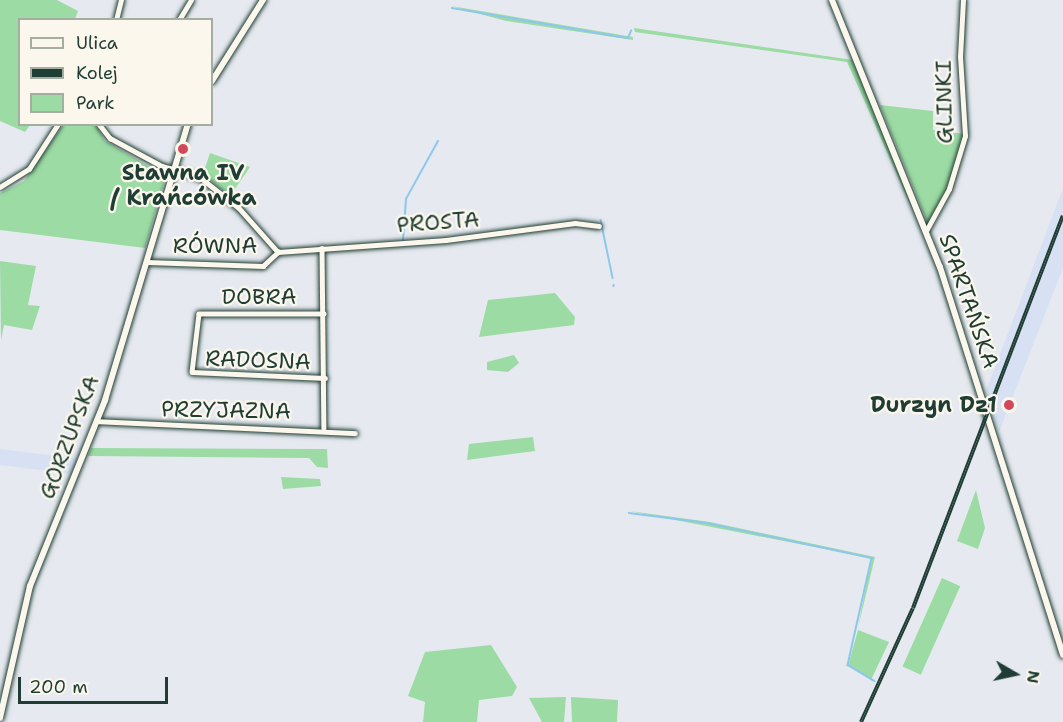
<!DOCTYPE html>
<html>
<head>
<meta charset="utf-8">
<style>
	body { margin:0 }
	#map { position:relative; width:1063px; height:722px; overflow:hidden; background:#e6eaf0; font-family:"Shantell Sans",sans-serif }
	div>[style] { position:absolute }
	[style*='--x'] { left:calc(var(--x)*1px); top:calc(var(--y)*1px); width:calc(var(--w)*1px); rotate:calc(var(--a)*1deg) }
	.built>* { inset:0; background:#d7e1f3; transform-origin:0 0 }
	.green>* { inset:0; background:#9cdba4; transform-origin:0 0 }
	.stream>* { height:1.5px; margin:-0.75px; padding:0 0.75px; transform-origin:0.75px; border-radius:0.75px; background:#8dc7ec }
	.roads { filter:drop-shadow(0 0 2px #1f3d34) drop-shadow(0 0 2px #1f3d34) }
	.street>* { height:4.5px; margin:-2.25px; padding:0 2.25px; transform-origin:2.25px; border-radius:2.25px; background:#fbf7ec }
	.secondary>* { height:6px; margin:-3px; padding:0 3px; transform-origin:3px; border-radius:3px; background:#fbf7ec }
	.rail>* { height:4px; margin-top:-2px; transform-origin:0; background:repeating-linear-gradient(90deg,#fbf7ec 0 4.5px,#1f3d34 0 9px); box-sizing:border-box; border-block:2px solid #1f3d34 }
	.dots>* { width:16px; height:16px; translate:-50% -50%; box-sizing:border-box; border:3px solid #fbf7ec; border-radius:50% }
	span { translate:-50% -50%; white-space:nowrap; text-align:center; line-height:1.15; -webkit-text-stroke:4.5px #fbf7ec; paint-order:stroke }
	.street-label { font-size:22px; color:#1f3d34 }
	.poi-label { font-size:22px; color:#1f3d34; font-weight:700 }
	.right { translate:-100% -50%; text-align:right }
	.legend { position:absolute; left:18px; top:18px; width:195px; height:108px; box-sizing:border-box; background:#fbf7ec; border:2px solid #a3ada2; margin:0; padding:8px 10px; list-style:none; font-size:18px; color:#1f3d34 }
	.legend li { display:flex; align-items:center; gap:12px; height:30px }
	.legend b { width:30px; border:2px solid #a3ada2 }
	.north { position:absolute; left:985px; top:644px; width:60px; height:60px; -webkit-text-stroke:4px #fbf7ec; paint-order:stroke; rotate:99deg; font-size:16px; font-weight:700; line-height:24px; text-align:center; color:#1f3d34 }
	.north::after { content:''; display:block; margin:auto; width:21px; height:27px; background:#1f3d34; clip-path:polygon(50% 0,100% 100%,50% 72%,0 100%) }
	.scale { position:absolute; left:18px; top:677px; width:150px; height:27px; box-sizing:border-box; border:3px solid #1f3d34; border-top:0; padding-left:8px; font-size:18px; line-height:21px; white-space:nowrap; color:#1f3d34; -webkit-text-stroke:4px #fbf7ec; paint-order:stroke }
</style>
</head>
<body>
<div id="map">
	<div class="built">
		<i style="clip-path:polygon(1063px 188px,1063px 268px,999px 432px,986px 391px)"></i>
		<i style="left:0;top:449px;width:77px;height:16px;rotate:7deg"></i>
	</div>
	<div class="green">
		<i style="clip-path:polygon(0 0,57px 0,78px 11px,75px 19px,20px 20px,20px 124px,30px 125px,25px 132px,0 121px)"></i>
		<i style="clip-path:polygon(451px 6px,633px 37px,633px 40px,506px 21px)"></i>
		<i style="clip-path:polygon(634px 28px,853px 60px,919px 224px,847px 62px,635px 32px)"></i>
		<i style="clip-path:polygon(880px 105px,933px 111px,933px 130px,964px 134px,946px 193px,928px 224px)"></i>
		<i style="clip-path:polygon(64px 124px,96px 125px,105px 141px,166px 176px,145px 248px,0 230px,0 193px,24px 181px)"></i>
		<i style="clip-path:polygon(210px 153px,250px 167px,230px 196px,203px 174px)"></i>
		<i style="clip-path:polygon(0 261px,36px 266px,28px 305px,40px 306px,32px 330px,4px 325px,1px 340px)"></i>
		<i style="clip-path:polygon(555px 293px,575px 317px,574px 325px,479px 337px,488px 300px)"></i>
		<i style="clip-path:polygon(514px 355px,519px 363px,508px 372px,487px 370px,487px 362px)"></i>
		<i style="clip-path:polygon(533px 437px,535px 451px,467px 460px,469px 444px)"></i>
		<i style="clip-path:polygon(91px 448px,327px 449px,328px 468px,317px 467px,309px 458px,88px 456px)"></i>
		<i style="clip-path:polygon(281px 477px,320px 479px,321px 486px,283px 489px)"></i>
		<i style="clip-path:polygon(976px 490px,985px 528px,978px 549px,957px 541px)"></i>
		<i style="clip-path:polygon(629px 511px,710px 522px,875px 557px,858px 628px,871px 558px)"></i>
		<i style="left:942px;top:578px;width:20px;height:97px;rotate:24deg"></i>
		<i style="clip-path:polygon(858px 630px,889px 642px,871px 680px,848px 666px)"></i>
		<i style="clip-path:polygon(491px 645px,517px 687px,512px 696px,479px 700px,477px 722px,423px 722px,425px 702px,408px 696px,425px 652px)"></i>
		<i style="clip-path:polygon(566px 697px,564px 722px,542px 722px,529px 698px)"></i>
		<i style="clip-path:polygon(571px 697px,618px 700px,617px 722px,572px 722px)"></i>
	</div>
	<div class="stream">
		<i style="--x:452;--y:8;--w:179;--a:9.7"></i>
		<i style="--x:628;--y:38;--w:8;--a:-67"></i>
		<i style="--x:601;--y:220;--w:59;--a:78.3"></i>
		<i style="--x:403;--y:240;--w:41;--a:-85.8"></i>
		<i style="--x:406;--y:199;--w:66;--a:-61.1"></i>
		<i style="--x:614;--y:285;--w:1;--a:90"></i>
		<i style="--x:629;--y:513;--w:79;--a:7.3"></i>
		<i style="--x:707;--y:523;--w:169;--a:12"></i>
		<i style="--x:872;--y:558;--w:110;--a:102.6"></i>
		<i style="--x:848;--y:665;--w:31;--a:31"></i>
	</div>
	<div class="roads">
		<div class="street">
			<i style="--x:116;--y:20;--w:21;--a:-76"></i>
			<i style="--x:179;--y:20;--w:23;--a:-59"></i>
			<i style="--x:99;--y:124;--w:18;--a:52"></i>
			<i style="--x:110;--y:138;--w:59;--a:28.3"></i>
			<i style="--x:162;--y:166;--w:41;--a:17.1"></i>
			<i style="--x:201;--y:178;--w:48;--a:38.3"></i>
			<i style="--x:239;--y:208;--w:59;--a:48.4"></i>
			<i style="--x:0;--y:187;--w:34;--a:-32"></i>
			<i style="--x:29;--y:169;--w:54;--a:-57.2"></i>
			<i style="--x:926;--y:231;--w:48;--a:-61.3"></i>
			<i style="--x:949;--y:189;--w:55;--a:-73.2"></i>
			<i style="--x:965;--y:136;--w:79;--a:-93.6"></i>
			<i style="--x:960;--y:57;--w:57;--a:-87"></i>
			<i style="--x:322;--y:248;--w:180;--a:89.4"></i>
			<i style="--x:278;--y:252;--w:168;--a:-4.1"></i>
			<i style="--x:446;--y:240;--w:130;--a:-7.5"></i>
			<i style="--x:575;--y:223;--w:24;--a:7"></i>
			<i style="--x:147;--y:262;--w:116;--a:2"></i>
			<i style="--x:263;--y:266;--w:21;--a:-43"></i>
			<i style="--x:324;--y:314;--w:125;--a:180"></i>
			<i style="--x:199;--y:314;--w:58;--a:96.9"></i>
			<i style="--x:192;--y:372;--w:133;--a:2.6"></i>
			<i style="--x:96;--y:421;--w:259;--a:2.7"></i>
		</div>
		<div class="secondary">
			<i style="--x:832;--y:0;--w:288;--a:68"></i>
			<i style="--x:940;--y:267;--w:407;--a:72.4"></i>
			<i style="--x:212;--y:81;--w:96;--a:-57.8"></i>
			<i style="--x:0;--y:718;--w:135;--a:-77.2"></i>
			<i style="--x:30;--y:586;--w:201;--a:-68"></i>
			<i style="--x:105;--y:400;--w:288;--a:-73.3"></i>
		</div>
	</div>
	<div class="rail">
		<i style="--x:861;--y:722;--w:125;--a:-65.5"></i>
		<i style="--x:913;--y:608;--w:420;--a:-69.1"></i>
	</div>
	<div class="dots">
		<i style="left:183px;top:149px;background:#d1495b"></i>
		<i style="left:1009px;top:405px;background:#d1495b"></i>
	</div>
	<div class="street-label">
		<span style="left:944px;top:102px;rotate:-91deg">GLINKI</span>
		<span style="left:438px;top:222px;rotate:-4deg">PROSTA</span>
		<span style="left:215px;top:246px">RÓWNA</span>
		<span style="left:259px;top:297px">DOBRA</span>
		<span style="left:969px;top:301px;rotate:71deg">SPARTAŃSKA</span>
		<span style="left:258px;top:360px;rotate:2deg">RADOSNA</span>
		<span style="left:226px;top:410px;rotate:1deg">PRZYJAZNA</span>
		<span style="left:69px;top:437px;rotate:-69deg">GORZUPSKA</span>
	</div>
	<div class="poi-label">
		<span style="left:183px;top:185px">Stawna IV<br>/ Krańcówka</span>
		<span class="right" style="left:997px;top:405px">Durzyn Dz1</span>
	</div>
	<ul class="legend">
	<li><b style="height:8px;background:#fbf7ec"></b>Ulica</li>
	<li><b style="height:8px;background:#1f3d34"></b>Kolej</li>
	<li><b style="height:16px;background:#9cdba4"></b>Park</li>
	</ul>
	<div class="north">N</div>
	<div class="scale">200 m</div>
</div>
</body>
</html>
